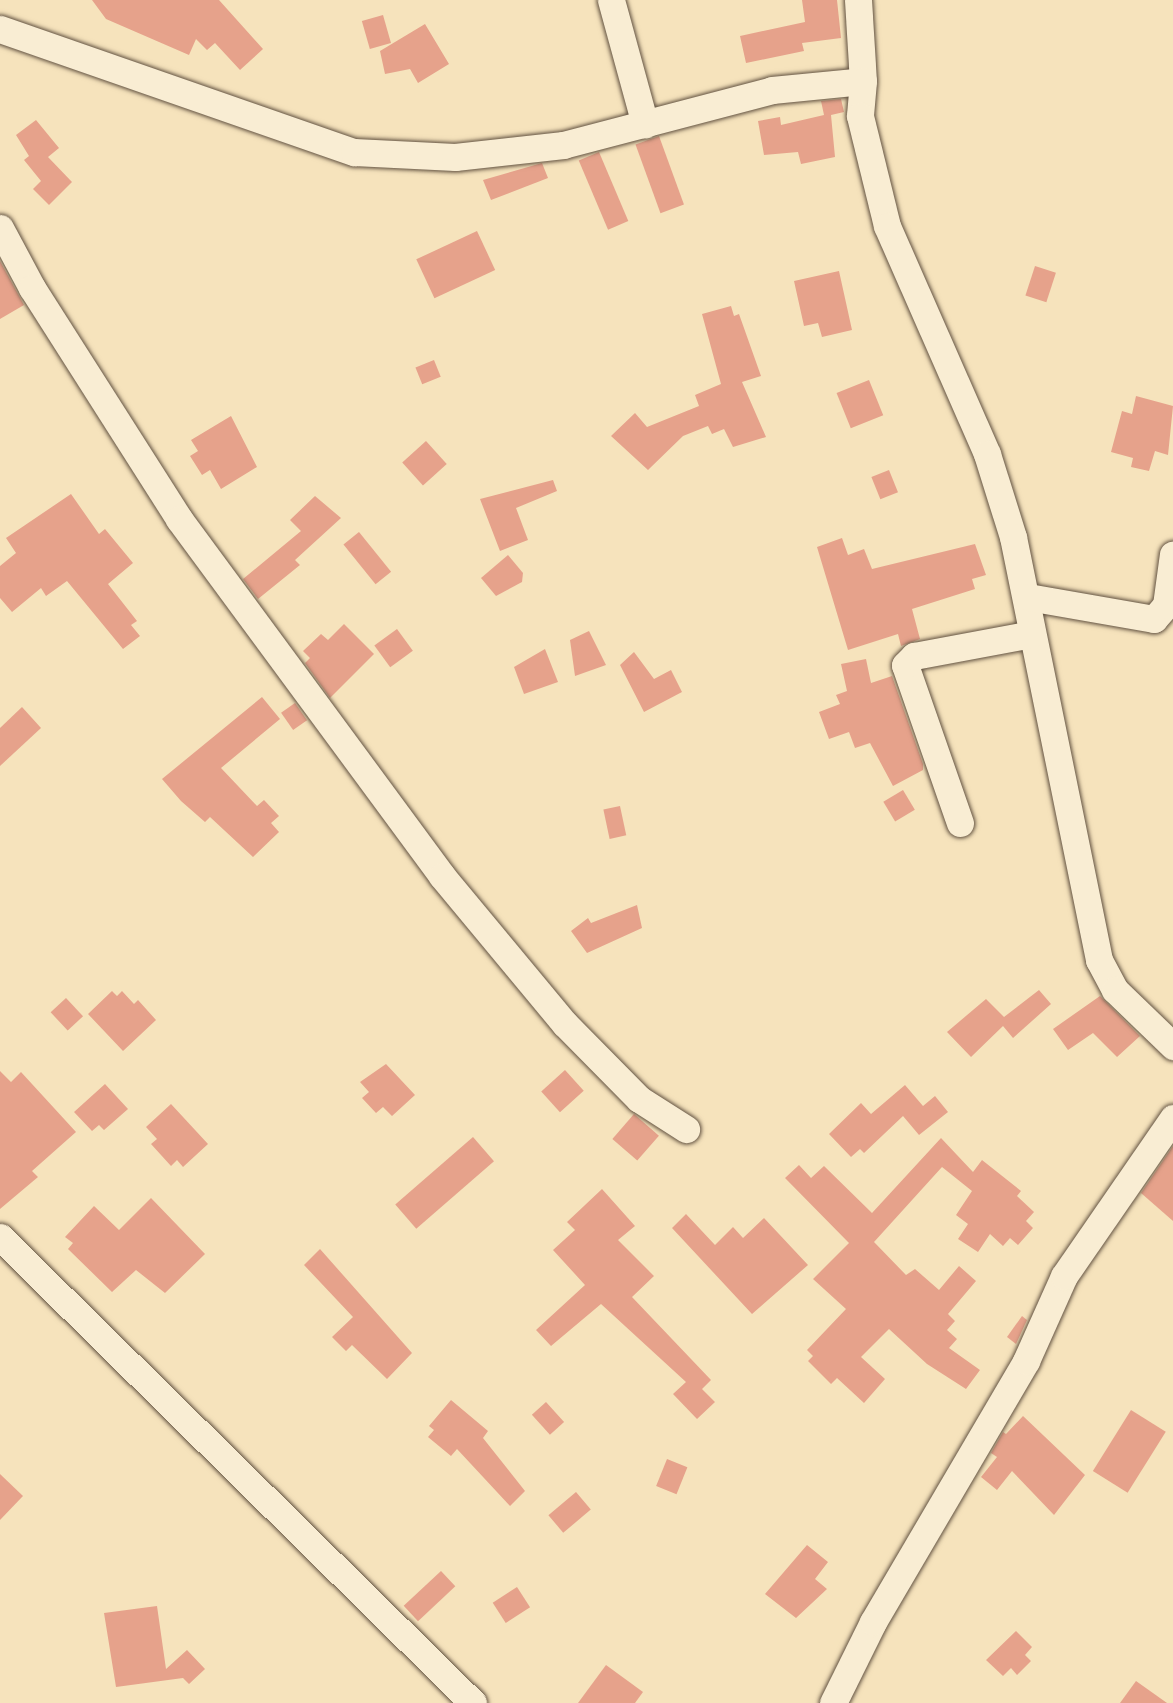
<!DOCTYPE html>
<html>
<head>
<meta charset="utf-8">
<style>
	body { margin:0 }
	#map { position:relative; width:1173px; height:1703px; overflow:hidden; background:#f6e3bc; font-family:"IM FELL Great Primer",serif }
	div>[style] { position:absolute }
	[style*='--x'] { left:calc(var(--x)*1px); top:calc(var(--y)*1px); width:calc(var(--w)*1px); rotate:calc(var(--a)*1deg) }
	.building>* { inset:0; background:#e6a28b; transform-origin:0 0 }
	.roads { filter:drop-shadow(0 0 2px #625241) drop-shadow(0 0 2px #625241) }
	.minor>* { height:27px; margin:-13.5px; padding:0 13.5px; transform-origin:13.5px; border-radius:13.5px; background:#f9edd3 }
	span { translate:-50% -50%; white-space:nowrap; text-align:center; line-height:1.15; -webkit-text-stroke:6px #f9edd3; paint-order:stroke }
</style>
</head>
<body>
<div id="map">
	<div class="building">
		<i style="clip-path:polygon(92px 0,219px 0,263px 49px,240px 70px,215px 43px,207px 50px,196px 39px,189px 55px,106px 19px)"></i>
		<i style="clip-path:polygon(802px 0,837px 0,841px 38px,802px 43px,804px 51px,746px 63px,740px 36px,805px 22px)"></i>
		<i style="left:383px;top:15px;width:29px;height:22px;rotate:74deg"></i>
		<i style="clip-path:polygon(425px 24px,449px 64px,418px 83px,410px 69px,385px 74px,380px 51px)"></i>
		<i style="clip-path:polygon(841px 99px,844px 112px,831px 115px,835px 157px,801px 164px,798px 152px,764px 155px,758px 121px,780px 117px,781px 125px,824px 115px,821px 101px)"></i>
		<i style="clip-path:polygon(36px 120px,59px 148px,48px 157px,72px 182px,49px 205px,33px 189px,41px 181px,24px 160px,29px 156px,16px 135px)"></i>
		<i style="left:659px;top:136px;width:73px;height:25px;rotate:70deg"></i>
		<i style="left:599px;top:152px;width:75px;height:22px;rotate:67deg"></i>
		<i style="clip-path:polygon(542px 163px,548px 178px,491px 200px,483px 180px)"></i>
		<i style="left:477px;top:231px;width:43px;height:67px;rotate:65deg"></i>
		<i style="clip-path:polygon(0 261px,24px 305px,0 319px)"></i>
		<i style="left:1035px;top:266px;width:22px;height:31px;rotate:18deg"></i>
		<i style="clip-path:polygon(839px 271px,852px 330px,822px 337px,818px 323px,804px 326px,794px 281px)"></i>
		<i style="clip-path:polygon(731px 306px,734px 316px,739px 314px,761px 376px,742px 382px,766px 437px,733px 447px,724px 429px,712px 434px,708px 426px,683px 436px,648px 470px,611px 436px,635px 413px,647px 427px,699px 406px,695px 395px,721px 384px,702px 314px)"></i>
		<i style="left:434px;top:360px;width:18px;height:20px;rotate:68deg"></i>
		<i style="left:869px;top:380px;width:38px;height:35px;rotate:68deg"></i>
		<i style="clip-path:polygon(1136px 396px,1173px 406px,1168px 455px,1155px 451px,1149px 471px,1131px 467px,1133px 458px,1111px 452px,1122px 411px,1132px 414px)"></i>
		<i style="clip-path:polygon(231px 416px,257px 467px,221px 489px,210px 470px,202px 475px,190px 456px,198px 451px,191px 440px)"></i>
		<i style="left:426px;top:441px;width:31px;height:32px;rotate:48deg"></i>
		<i style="left:889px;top:470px;width:24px;height:19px;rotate:68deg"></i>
		<i style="clip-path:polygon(553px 480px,557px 491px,516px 508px,528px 540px,500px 551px,480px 499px)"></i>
		<i style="clip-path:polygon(71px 494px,99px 534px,105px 529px,133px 563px,108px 584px,137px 621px,131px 625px,140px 636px,123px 649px,67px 581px,46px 596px,41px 588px,12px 612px,0 598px,0 566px,16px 553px,6px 538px)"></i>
		<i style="clip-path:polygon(315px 496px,341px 518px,295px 560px,300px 565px,258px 599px,243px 579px,301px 531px,290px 520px)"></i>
		<i style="left:359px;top:532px;width:51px;height:20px;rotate:51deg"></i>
		<i style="clip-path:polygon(842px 538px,848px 555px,864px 549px,872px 569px,975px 544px,986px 575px,972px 579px,975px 589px,912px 609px,920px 639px,901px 646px,898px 634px,848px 650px,817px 547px)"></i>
		<i style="clip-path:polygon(508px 555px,523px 573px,522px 582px,496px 596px,481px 578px)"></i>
		<i style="clip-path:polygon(344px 624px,374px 654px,330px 698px,305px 663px,310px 658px,303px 651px,321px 634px,328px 640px)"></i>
		<i style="left:397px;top:629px;width:27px;height:28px;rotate:54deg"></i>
		<i style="clip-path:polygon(589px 631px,606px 665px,575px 676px,570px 640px)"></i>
		<i style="clip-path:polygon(545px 649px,558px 682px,524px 694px,514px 667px)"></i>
		<i style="clip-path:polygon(634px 652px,654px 679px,671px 670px,682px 692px,644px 712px,620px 665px)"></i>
		<i style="clip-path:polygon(866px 659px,871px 683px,892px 676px,923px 764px,923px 770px,893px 786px,870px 743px,855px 748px,849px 732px,829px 739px,819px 712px,840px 704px,836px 695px,847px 691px,841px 664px)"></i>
		<i style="clip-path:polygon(262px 697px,280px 719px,221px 768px,257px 806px,264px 800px,279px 816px,271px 823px,279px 832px,253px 857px,210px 817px,205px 822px,181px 801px,162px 779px)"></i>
		<i style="left:295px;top:703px;width:21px;height:17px;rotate:55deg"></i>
		<i style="clip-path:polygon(22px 707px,41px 728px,0 766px,0 728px)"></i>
		<i style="left:903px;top:790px;width:23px;height:23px;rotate:59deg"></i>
		<i style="left:620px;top:806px;width:30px;height:17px;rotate:78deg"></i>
		<i style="clip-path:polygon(637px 905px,642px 928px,587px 953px,571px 931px,588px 918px,591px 923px)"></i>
		<i style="clip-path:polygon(1039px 990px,1051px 1004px,1013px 1038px,1003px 1026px,971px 1057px,947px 1032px,986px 999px,1004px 1017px)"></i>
		<i style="clip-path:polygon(112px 991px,117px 996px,122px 991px,134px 1004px,138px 1000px,156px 1020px,123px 1051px,88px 1014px)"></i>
		<i style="clip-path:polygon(1100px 996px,1140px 1036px,1117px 1057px,1093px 1033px,1068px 1050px,1053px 1029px)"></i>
		<i style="left:66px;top:998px;width:25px;height:21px;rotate:47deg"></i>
		<i style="clip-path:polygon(386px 1064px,415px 1095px,392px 1116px,383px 1107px,376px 1113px,362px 1098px,369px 1092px,360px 1082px)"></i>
		<i style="left:565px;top:1070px;width:28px;height:32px;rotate:48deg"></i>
		<i style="clip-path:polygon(0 1071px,11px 1082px,21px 1072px,76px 1132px,32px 1171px,38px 1177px,0 1209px)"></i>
		<i style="clip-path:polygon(105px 1084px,128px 1109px,104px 1130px,99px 1125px,92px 1131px,74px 1112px)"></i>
		<i style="clip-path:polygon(905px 1085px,923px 1106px,935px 1096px,948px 1112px,919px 1135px,903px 1116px,864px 1153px,860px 1149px,851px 1157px,829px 1134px,861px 1103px,871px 1114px)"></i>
		<i style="clip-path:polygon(171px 1104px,208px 1144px,183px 1167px,177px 1160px,171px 1166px,151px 1144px,157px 1139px,146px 1127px)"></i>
		<i style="left:634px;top:1114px;width:33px;height:33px;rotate:41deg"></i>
		<i style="left:473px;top:1137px;width:32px;height:103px;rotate:49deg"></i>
		<i style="clip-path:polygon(941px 1138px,973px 1172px,982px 1160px,1021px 1191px,1017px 1196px,1034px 1212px,1026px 1221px,1033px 1228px,1018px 1245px,1010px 1238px,1003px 1246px,990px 1234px,978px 1252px,958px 1239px,968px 1224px,956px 1215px,972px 1191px,942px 1167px,874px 1242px,906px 1275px,915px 1269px,939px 1290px,959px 1266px,976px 1281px,948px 1314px,955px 1321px,947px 1330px,957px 1339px,949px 1348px,980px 1370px,966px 1389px,927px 1364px,889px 1329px,861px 1357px,885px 1379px,864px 1403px,837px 1378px,831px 1384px,808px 1361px,813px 1356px,807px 1350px,846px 1309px,813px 1279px,849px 1243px,785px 1178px,799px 1165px,811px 1178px,824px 1166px,872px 1213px)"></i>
		<i style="clip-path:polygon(1173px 1146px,1173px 1221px,1141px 1193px)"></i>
		<i style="clip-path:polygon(602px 1189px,635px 1226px,618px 1240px,654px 1276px,632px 1297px,711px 1380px,702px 1389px,715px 1402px,697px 1419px,673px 1394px,686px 1382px,601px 1304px,551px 1346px,536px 1330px,585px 1285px,553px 1250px,575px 1230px,567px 1222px)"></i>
		<i style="clip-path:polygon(151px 1198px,205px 1254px,165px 1293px,136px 1270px,112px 1292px,68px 1249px,73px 1243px,65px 1237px,94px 1206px,119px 1230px)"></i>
		<i style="clip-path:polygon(686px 1214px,715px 1245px,733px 1227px,743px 1238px,764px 1218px,808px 1265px,752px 1314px,672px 1228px)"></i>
		<i style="clip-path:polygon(320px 1249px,412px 1353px,387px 1379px,352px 1345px,346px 1351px,332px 1337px,353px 1317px,304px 1265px)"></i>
		<i style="clip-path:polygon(1022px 1316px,1027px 1320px,1016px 1344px,1007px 1337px)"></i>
		<i style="clip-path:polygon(451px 1400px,488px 1431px,483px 1438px,525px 1491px,510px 1506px,457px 1449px,451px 1456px,428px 1437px,434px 1430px,429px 1426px)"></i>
		<i style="left:546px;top:1402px;width:27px;height:19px;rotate:48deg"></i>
		<i style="left:1131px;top:1410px;width:41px;height:72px;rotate:32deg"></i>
		<i style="clip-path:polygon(1023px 1416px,1085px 1475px,1054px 1515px,1012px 1471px,997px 1490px,981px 1477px,997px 1457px,991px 1453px,1003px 1432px,1006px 1434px)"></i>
		<i style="left:667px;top:1459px;width:22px;height:29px;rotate:22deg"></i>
		<i style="clip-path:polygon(0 1474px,23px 1496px,0 1520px)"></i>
		<i style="left:576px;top:1492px;width:23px;height:36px;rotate:50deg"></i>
		<i style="clip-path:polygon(807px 1545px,828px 1562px,815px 1579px,827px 1589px,796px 1618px,765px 1594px)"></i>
		<i style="left:441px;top:1571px;width:21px;height:51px;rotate:47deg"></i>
		<i style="left:517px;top:1587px;width:24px;height:29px;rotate:57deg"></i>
		<i style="clip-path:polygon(157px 1606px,166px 1669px,187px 1650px,205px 1669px,189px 1684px,183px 1678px,116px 1687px,104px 1613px)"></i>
		<i style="clip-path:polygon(1016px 1631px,1032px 1647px,1025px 1655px,1031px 1661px,1017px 1675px,1011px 1668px,1003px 1676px,986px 1660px)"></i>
		<i style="clip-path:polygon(606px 1665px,643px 1692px,635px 1703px,578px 1703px)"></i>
		<i style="clip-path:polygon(1136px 1681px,1167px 1703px,1120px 1703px)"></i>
	</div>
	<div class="roads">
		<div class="minor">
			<i style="--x:611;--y:0;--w:129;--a:74.7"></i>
			<i style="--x:858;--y:0;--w:81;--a:86.5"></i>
			<i style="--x:0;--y:29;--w:375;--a:19.2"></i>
			<i style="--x:354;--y:152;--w:101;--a:2.8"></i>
			<i style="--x:455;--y:157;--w:109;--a:-6.3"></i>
			<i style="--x:563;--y:145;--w:216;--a:-14.7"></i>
			<i style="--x:772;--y:90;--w:91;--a:-5.6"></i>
			<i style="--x:863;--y:81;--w:35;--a:95"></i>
			<i style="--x:860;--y:116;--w:113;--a:76.2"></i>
			<i style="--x:887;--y:226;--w:249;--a:66.3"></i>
			<i style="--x:987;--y:454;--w:87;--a:72.6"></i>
			<i style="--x:1013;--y:537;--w:432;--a:78.5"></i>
			<i style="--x:1099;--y:960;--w:34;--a:62"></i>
			<i style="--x:1115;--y:990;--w:81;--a:44"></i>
			<i style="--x:0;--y:228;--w:68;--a:61.9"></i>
			<i style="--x:32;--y:288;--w:274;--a:57.5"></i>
			<i style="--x:179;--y:519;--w:443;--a:53.6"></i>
			<i style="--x:442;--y:876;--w:192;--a:50.3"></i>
			<i style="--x:565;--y:1024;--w:105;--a:45.4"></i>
			<i style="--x:639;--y:1099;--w:56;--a:32.6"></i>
			<i style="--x:1028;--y:597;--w:128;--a:9.9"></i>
			<i style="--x:1154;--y:619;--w:18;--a:-49"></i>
			<i style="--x:1166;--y:605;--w:51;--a:-82.2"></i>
			<i style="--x:960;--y:823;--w:167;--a:-109.2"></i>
			<i style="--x:905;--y:665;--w:13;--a:-45"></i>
			<i style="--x:914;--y:656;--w:120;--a:-10.6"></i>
			<i style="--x:0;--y:1237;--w:664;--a:44.57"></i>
			<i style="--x:833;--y:1703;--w:90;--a:-63.7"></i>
			<i style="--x:873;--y:1622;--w:303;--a:-59.6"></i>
			<i style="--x:1026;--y:1361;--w:93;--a:-65.9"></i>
			<i style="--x:1064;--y:1276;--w:192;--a:-55.4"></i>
		</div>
	</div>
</div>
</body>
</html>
